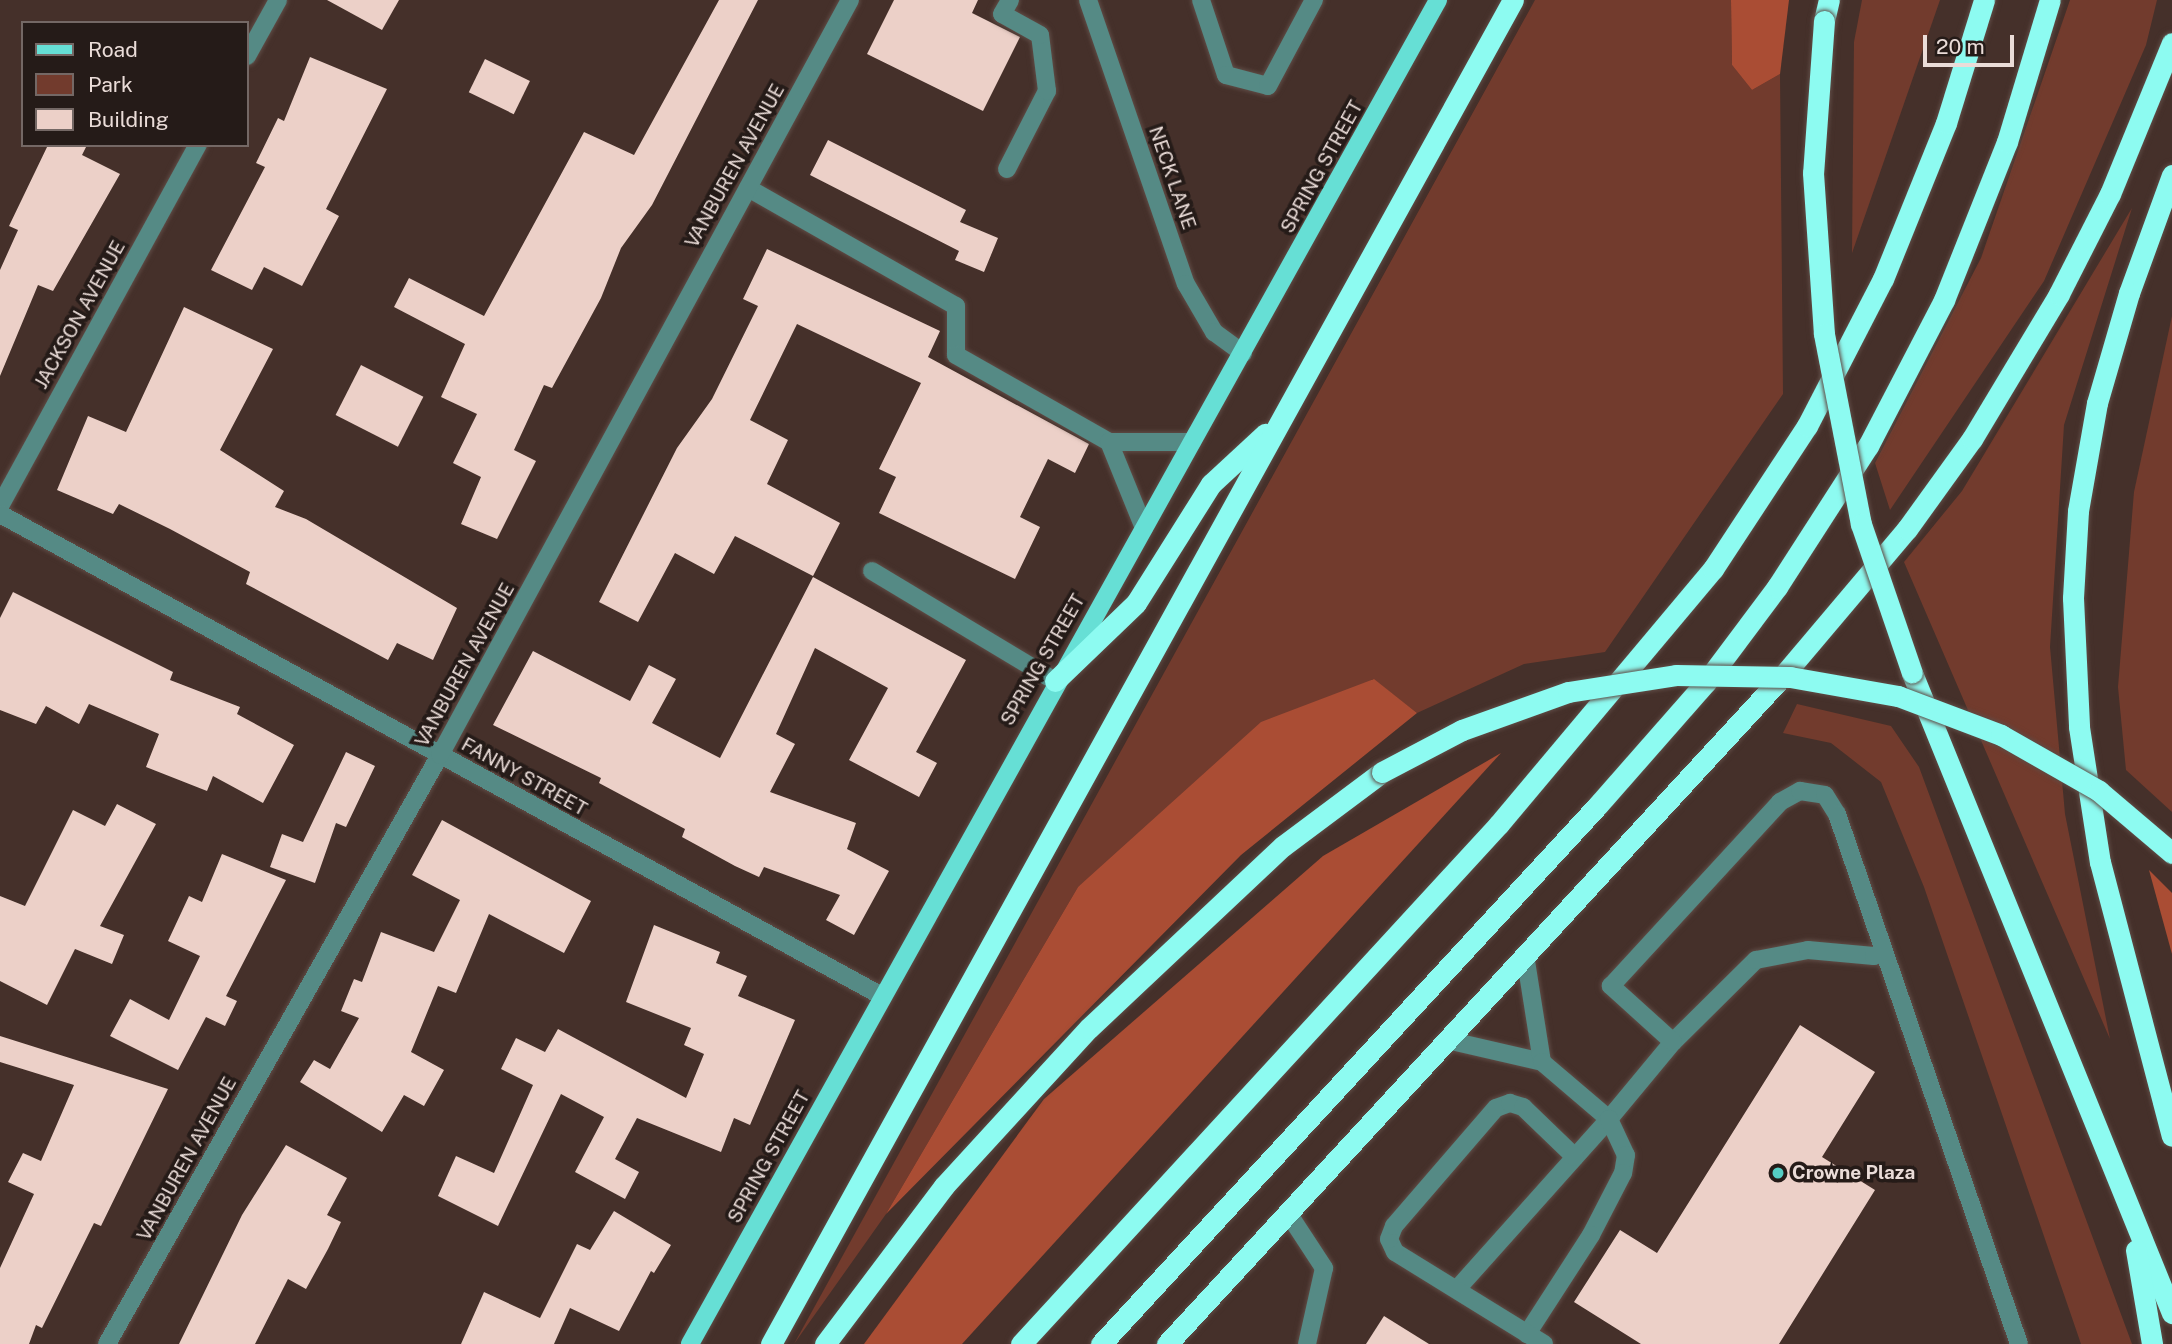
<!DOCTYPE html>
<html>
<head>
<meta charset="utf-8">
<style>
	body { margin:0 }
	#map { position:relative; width:2172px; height:1344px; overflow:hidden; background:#45302a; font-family:"Public Sans",sans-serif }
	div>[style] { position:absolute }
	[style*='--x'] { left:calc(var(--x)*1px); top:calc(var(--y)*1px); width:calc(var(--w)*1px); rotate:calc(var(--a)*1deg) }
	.green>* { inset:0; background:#723b2d }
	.forest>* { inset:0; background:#aa4d34 }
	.building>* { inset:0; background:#ecd0c8; transform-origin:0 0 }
	.roads { filter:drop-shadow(0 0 2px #5f4c46) drop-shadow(0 0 2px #5f4c46) }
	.minor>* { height:18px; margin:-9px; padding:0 9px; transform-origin:9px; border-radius:9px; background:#558a85 }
	.major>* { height:18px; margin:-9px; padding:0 9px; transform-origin:9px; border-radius:9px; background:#66dfd5 }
	.highway>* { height:21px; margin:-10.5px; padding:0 10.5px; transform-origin:10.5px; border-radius:10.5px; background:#8dfbf1 }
	.bridges { filter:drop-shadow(0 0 2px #5f4c46) drop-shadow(0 0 2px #5f4c46) }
	.highway-bridge>* { height:21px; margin:-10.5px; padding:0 10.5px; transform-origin:10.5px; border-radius:10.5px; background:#8dfbf1 }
	.dots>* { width:19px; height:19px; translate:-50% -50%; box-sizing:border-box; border:4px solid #251b18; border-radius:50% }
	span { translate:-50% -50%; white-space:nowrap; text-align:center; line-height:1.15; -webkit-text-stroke:7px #251b18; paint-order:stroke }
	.street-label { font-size:19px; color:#eadcd8 }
	.poi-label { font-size:19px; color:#eadcd8; font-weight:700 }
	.left { translate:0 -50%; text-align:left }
	.legend { position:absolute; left:21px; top:21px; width:228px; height:126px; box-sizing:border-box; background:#251b18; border:2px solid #746865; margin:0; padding:9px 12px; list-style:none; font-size:21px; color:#eadcd8 }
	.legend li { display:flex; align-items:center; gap:14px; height:35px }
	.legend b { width:35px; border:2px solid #746865 }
	.scale { position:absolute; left:1923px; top:35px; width:91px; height:32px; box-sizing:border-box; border:4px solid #eadcd8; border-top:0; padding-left:9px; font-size:21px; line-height:24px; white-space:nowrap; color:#eadcd8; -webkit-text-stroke:5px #251b18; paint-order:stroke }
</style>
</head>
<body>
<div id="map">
	<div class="green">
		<i style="clip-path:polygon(1535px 0,1731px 0,1732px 65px,1752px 90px,1780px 74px,1783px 394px,1605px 652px,1524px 664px,1417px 713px,1373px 679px,1078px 887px,886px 1214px,794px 1344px)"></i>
		<i style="clip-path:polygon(1862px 0,1940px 0,1852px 253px,1854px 42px)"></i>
		<i style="clip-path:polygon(2070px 0,2157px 0,2146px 45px,2044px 281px,1890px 510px,1875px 463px,1981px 258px)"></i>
		<i style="clip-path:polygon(2132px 208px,2064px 425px,2050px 647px,2065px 814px,2110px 1039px,1904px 562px,1962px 491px)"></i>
		<i style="clip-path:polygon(2172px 316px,2172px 812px,2126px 770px,2118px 687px,2134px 492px)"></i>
		<i style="clip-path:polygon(1797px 704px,1891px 726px,1919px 767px,2132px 1344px,2081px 1344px,1924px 887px,1881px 782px,1831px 743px,1783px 733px)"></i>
	</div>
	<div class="forest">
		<i style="clip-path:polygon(1731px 0,1789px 0,1780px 74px,1752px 90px,1732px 65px)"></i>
		<i style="clip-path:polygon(1374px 679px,1417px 713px,1241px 855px,886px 1214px,1078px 887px,1261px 722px)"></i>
		<i style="clip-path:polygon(1501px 753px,962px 1344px,864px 1344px,1044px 1099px,1323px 856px)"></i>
		<i style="clip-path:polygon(2149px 870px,2172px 893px,2172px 954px)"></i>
	</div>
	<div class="building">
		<i style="clip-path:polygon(327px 0,399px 0,382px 30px)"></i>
		<i style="clip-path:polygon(719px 0,758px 0,652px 205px,621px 248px,601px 298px,552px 388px,544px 385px,514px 450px,536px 461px,497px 539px,461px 524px,481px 477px,453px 463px,477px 414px,441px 397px,465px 344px,394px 307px,409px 278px,484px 316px,584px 132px,634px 155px)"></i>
		<i style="clip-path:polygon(894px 0,978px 0,972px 13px,1020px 37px,983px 111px,867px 54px)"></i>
		<i style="clip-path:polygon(310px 57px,387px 89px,326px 209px,339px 216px,302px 286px,264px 267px,252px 290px,211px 270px,265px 167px,256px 163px,278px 118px,284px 121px)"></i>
		<i style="left:485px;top:59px;width:50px;height:37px;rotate:26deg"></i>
		<i style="clip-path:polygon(828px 140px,966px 210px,960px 222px,998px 238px,984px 272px,955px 260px,959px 251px,810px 175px)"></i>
		<i style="clip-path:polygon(48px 145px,87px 145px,82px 155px,120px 174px,53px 291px,38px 285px,0 376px,0 270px,18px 230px,9px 226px)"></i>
		<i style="clip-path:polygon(767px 249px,940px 331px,928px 357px,1089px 444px,1075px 473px,1048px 459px,1020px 517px,1040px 527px,1015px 579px,879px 513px,896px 477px,879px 469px,921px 383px,797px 324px,750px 420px,788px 440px,767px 484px,840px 523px,813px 576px,735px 536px,714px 574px,675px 553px,638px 622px,599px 602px,677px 448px,712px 399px,758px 306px,743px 299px)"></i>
		<i style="clip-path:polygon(184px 307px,273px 349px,220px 450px,284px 491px,275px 507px,306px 519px,457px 608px,433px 660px,397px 643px,388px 660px,246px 584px,250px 572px,170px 529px,119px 504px,113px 514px,57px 490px,88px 416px,126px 432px)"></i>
		<i style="left:361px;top:365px;width:70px;height:56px;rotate:27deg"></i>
		<i style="clip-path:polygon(813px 577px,966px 660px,916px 752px,937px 763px,919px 797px,849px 760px,888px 688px,815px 648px,776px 734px,795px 744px,770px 792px,856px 823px,847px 849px,889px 871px,854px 935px,826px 920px,840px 895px,764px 867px,759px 877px,735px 866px,682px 837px,685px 829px,599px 783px,601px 778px,493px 725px,533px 651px,630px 701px,649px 665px,676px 679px,652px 723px,720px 758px)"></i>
		<i style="clip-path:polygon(13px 592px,173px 672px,170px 680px,240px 707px,237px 714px,294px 745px,263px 803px,213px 776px,207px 791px,146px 767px,159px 734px,89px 704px,79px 724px,46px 706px,36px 724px,0 710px,0 618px)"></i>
		<i style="clip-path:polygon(346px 752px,375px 766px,346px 827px,336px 823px,315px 883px,270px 867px,282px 834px,303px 842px)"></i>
		<i style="clip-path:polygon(117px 804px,156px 824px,100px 926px,124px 935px,112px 964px,75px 949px,47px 1005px,0 981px,0 896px,25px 906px,73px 810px,105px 826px)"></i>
		<i style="clip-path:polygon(442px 820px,591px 901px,564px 953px,489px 914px,456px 993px,438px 986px,411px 1052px,444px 1070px,424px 1106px,404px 1095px,382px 1132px,300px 1082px,314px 1060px,330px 1069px,359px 1018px,341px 1011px,354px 979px,362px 982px,381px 932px,434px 952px,460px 900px,412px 875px)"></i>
		<i style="clip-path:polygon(222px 854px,286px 880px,226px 996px,237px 1001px,225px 1026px,206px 1017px,178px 1070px,110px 1036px,130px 999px,169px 1020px,200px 956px,168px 941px,189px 896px,202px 902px)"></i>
		<i style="clip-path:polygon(654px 925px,720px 952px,716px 963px,747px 976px,738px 996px,795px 1020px,750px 1125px,734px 1118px,721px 1152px,637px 1118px,615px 1159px,639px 1172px,625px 1199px,575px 1172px,604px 1117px,561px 1094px,498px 1226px,438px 1196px,456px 1156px,494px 1173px,533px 1085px,501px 1069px,516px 1038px,545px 1052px,558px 1029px,686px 1098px,704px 1054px,684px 1045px,691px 1028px,626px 1002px)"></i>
		<i style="clip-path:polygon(1800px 1025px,1875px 1072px,1822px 1157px,1875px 1190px,1779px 1344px,1641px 1344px,1574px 1302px,1620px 1230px,1657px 1253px)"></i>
		<i style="clip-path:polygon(0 1036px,168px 1089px,101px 1226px,94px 1223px,42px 1328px,36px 1325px,29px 1344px,0 1344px,0 1268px,34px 1194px,8px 1182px,23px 1153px,41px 1161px,74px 1085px,0 1062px)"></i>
		<i style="clip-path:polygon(286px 1145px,347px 1178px,327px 1215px,341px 1222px,328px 1249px,306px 1289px,288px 1279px,255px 1344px,179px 1344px,242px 1215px)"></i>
		<i style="clip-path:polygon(614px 1211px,671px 1245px,654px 1273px,651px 1271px,619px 1331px,570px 1308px,554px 1344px,461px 1344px,484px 1292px,540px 1318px,577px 1244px,590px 1250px)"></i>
		<i style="clip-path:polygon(1384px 1316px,1429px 1344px,1366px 1344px)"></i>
	</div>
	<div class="roads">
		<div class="minor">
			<i style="--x:1088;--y:0;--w:300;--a:71"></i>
			<i style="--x:1186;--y:284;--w:56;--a:59.7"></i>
			<i style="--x:1214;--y:332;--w:36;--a:36"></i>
			<i style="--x:1201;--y:0;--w:79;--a:71.6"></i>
			<i style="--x:1226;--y:75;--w:43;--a:14.7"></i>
			<i style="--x:1268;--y:86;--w:98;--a:-61.9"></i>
			<i style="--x:247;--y:56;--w:64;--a:-61"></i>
			<i style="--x:1007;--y:169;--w:88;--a:-62.9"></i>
			<i style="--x:1047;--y:91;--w:56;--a:-97.1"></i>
			<i style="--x:1040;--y:35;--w:43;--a:-151.1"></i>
			<i style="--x:1002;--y:14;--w:16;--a:-60"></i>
			<i style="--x:748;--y:188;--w:239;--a:29.6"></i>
			<i style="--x:956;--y:306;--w:49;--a:90"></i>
			<i style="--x:956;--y:355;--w:176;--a:29.6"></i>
			<i style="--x:0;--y:506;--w:412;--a:-61.3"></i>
			<i style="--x:0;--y:514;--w:1005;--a:28.66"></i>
			<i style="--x:1144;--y:528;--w:93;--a:-112.1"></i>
			<i style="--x:1109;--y:442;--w:83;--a:0"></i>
			<i style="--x:872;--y:571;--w:214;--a:31"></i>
			<i style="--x:1447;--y:1040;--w:98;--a:13"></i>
			<i style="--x:1542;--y:1062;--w:108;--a:-99"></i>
			<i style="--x:1673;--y:1042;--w:117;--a:-44.7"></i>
			<i style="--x:1756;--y:960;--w:53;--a:-10.9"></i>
			<i style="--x:1808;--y:950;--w:66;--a:5.2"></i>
			<i style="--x:1874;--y:956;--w:11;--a:-22"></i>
			<i style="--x:1542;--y:1062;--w:88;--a:40.4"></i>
			<i style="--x:1609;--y:1119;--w:100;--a:-50.3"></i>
			<i style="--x:1673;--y:1042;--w:84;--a:-137.9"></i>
			<i style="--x:1611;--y:986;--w:250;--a:-47.4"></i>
			<i style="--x:1780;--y:802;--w:23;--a:-29"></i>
			<i style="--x:1800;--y:791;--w:25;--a:9"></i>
			<i style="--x:1825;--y:795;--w:22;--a:58"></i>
			<i style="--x:1837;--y:814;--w:560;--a:71.05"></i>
			<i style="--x:1288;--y:1213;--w:66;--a:56.8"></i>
			<i style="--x:1324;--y:1268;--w:78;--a:102.6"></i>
			<i style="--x:1458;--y:1288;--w:227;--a:-48.2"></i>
			<i style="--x:1609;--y:1119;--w:40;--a:65"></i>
			<i style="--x:1626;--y:1155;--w:18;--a:99"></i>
			<i style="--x:1623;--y:1173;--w:70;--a:117.3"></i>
			<i style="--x:1591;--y:1235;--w:118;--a:122.9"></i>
			<i style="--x:107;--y:1344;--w:677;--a:-60.52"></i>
			<i style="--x:440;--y:755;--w:859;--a:-61.5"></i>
			<i style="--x:1544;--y:1344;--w:175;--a:-148.3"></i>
			<i style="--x:1395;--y:1252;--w:14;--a:-115"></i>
			<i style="--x:1389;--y:1239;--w:14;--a:-69"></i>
			<i style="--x:1394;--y:1226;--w:156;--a:-49.2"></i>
			<i style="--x:1496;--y:1108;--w:15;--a:-20"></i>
			<i style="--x:1510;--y:1103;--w:14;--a:17"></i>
			<i style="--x:1523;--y:1107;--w:72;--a:43.9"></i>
		</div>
		<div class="major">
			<i style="--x:690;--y:1344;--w:1538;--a:-60.9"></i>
		</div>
		<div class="highway">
			<i style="--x:1824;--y:21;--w:22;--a:-77"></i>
			<i style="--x:2172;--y:175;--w:126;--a:110"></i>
			<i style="--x:2129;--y:293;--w:115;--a:106.2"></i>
			<i style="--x:2097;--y:403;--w:110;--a:100"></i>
			<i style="--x:2078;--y:511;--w:87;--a:93.3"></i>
			<i style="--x:2073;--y:598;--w:129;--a:87.3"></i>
			<i style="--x:2079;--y:727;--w:137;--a:81.2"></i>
			<i style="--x:2100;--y:862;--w:283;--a:75.3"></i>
			<i style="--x:1912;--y:673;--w:691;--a:67.89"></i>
			<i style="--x:1055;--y:681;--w:112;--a:-43.9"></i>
			<i style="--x:1136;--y:603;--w:141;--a:-57.8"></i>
			<i style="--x:1211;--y:484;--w:74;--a:-42.8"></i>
			<i style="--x:2136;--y:1250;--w:95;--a:80.3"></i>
			<i style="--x:771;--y:1344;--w:1535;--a:-61.1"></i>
			<i style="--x:825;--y:1344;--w:198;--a:-53"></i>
			<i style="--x:944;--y:1186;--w:214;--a:-47.5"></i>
			<i style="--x:1089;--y:1028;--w:266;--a:-43.2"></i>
			<i style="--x:1283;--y:846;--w:124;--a:-36.8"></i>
			<i style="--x:1021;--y:1344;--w:706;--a:-47.41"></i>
			<i style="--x:1499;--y:824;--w:333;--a:-50"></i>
			<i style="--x:1713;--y:569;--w:171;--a:-56.7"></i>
			<i style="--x:1807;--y:426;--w:165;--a:-62.7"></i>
			<i style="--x:1883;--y:279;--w:168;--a:-68"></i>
			<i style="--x:1946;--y:123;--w:129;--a:-72.8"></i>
			<i style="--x:1101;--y:1344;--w:733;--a:-47.32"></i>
			<i style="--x:1598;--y:805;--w:164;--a:-48.7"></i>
			<i style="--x:1706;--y:682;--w:119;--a:-53.2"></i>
			<i style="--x:1777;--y:587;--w:168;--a:-57.2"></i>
			<i style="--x:1868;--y:446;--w:165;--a:-62.5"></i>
			<i style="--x:1944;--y:300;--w:170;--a:-68.3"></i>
			<i style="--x:2007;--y:142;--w:148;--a:-73.2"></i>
			<i style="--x:1167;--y:1344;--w:906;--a:-47.33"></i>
			<i style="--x:1781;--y:678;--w:195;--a:-49.8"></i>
			<i style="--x:1907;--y:529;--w:111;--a:-54.2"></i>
			<i style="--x:1972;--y:439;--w:169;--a:-59"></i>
			<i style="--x:2059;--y:294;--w:112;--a:-63"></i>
			<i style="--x:2110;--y:194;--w:163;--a:-67.7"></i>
		</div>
	</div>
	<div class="bridges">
		<div class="highway-bridge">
			<i style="--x:1824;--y:21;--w:152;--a:94.1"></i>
			<i style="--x:1813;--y:173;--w:161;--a:86.1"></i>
			<i style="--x:1824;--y:334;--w:194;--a:79"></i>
			<i style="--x:1861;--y:524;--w:157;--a:71.1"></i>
			<i style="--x:1382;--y:772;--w:90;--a:-27.7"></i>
			<i style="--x:1462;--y:730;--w:113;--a:-19.7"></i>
			<i style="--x:1568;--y:692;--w:109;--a:-8.9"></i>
			<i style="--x:1676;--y:675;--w:114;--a:1"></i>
			<i style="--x:1790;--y:677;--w:110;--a:10"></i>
			<i style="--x:1898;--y:696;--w:110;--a:20.7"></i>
			<i style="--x:2001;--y:735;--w:113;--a:29.7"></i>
			<i style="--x:2099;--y:791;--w:96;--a:40.3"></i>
		</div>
	</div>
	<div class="dots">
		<i style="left:1778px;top:1173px;background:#55cec4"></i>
	</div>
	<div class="street-label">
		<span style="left:735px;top:166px;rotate:-61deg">VANBUREN AVENUE</span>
		<span style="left:1322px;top:167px;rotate:-61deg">SPRING STREET</span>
		<span style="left:1172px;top:178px;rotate:71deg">NECK LANE</span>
		<span style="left:80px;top:315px;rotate:-61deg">JACKSON AVENUE</span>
		<span style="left:1043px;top:660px;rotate:-60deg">SPRING STREET</span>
		<span style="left:465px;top:665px;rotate:-61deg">VANBUREN AVENUE</span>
		<span style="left:524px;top:777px;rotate:29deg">FANNY STREET</span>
		<span style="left:769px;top:1157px;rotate:-61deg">SPRING STREET</span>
		<span style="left:187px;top:1159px;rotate:-61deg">VANBUREN AVENUE</span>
	</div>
	<div class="poi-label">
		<span class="left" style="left:1792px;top:1173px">Crowne Plaza</span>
	</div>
	<ul class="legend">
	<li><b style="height:9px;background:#66dfd5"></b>Road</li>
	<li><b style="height:19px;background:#723b2d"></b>Park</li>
	<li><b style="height:19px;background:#ecd0c8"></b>Building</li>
	</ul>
	<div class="scale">20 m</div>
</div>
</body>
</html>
